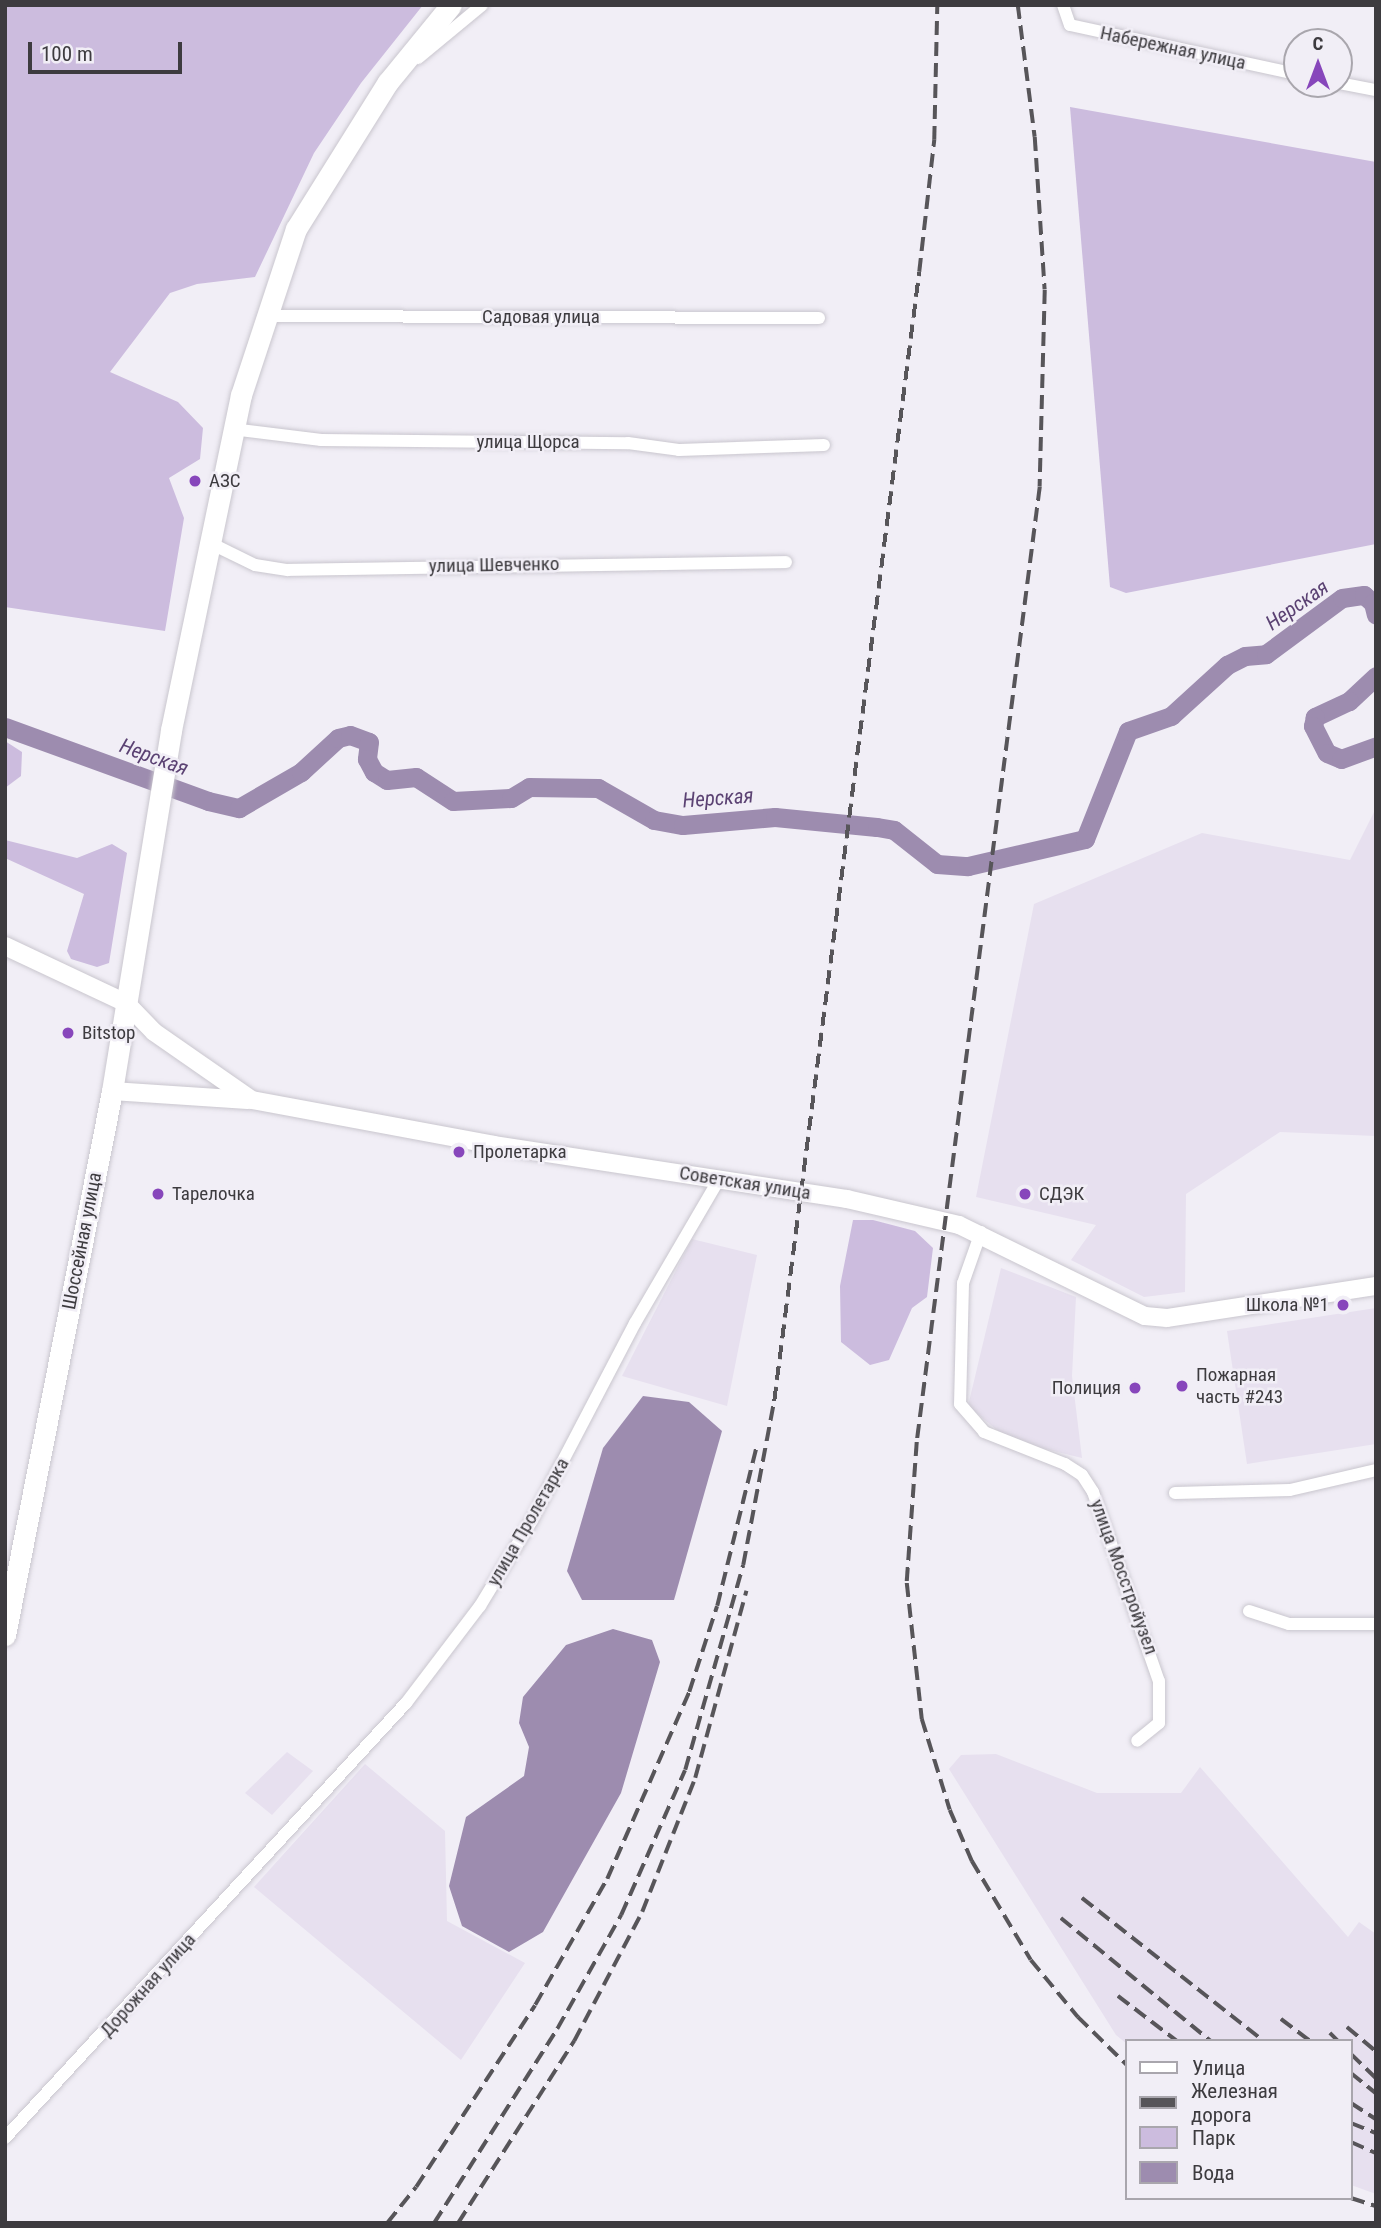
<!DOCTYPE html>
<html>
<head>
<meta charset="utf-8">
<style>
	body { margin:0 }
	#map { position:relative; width:1381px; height:2228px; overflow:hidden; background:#f1eef6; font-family:"Roboto Condensed",sans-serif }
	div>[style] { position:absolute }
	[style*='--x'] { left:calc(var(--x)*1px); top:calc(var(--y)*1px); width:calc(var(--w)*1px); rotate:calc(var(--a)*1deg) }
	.built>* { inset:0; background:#e7e0ef }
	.green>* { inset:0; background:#ccbcde }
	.water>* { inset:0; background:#9d8caf }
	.river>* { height:19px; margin:-9.5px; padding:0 9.5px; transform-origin:9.5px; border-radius:9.5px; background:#9d8caf }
	.roads { filter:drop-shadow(0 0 2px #c9c6ce) drop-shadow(0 0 2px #c9c6ce) }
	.street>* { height:12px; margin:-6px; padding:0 6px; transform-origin:6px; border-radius:6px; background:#fff }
	.secondary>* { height:18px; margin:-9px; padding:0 9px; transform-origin:9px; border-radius:9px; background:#fff }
	.highway>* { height:21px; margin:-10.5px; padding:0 10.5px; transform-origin:10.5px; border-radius:10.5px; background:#fff }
	.rail>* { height:3.5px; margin-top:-1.75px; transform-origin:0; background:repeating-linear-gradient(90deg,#575559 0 14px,transparent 0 21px) }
	.dots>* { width:19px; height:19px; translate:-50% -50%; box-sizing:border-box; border:4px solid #f1eef6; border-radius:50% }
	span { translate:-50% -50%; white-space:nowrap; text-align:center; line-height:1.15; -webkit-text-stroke:5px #f1eef6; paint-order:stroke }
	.street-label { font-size:19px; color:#3d3b3f }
	.poi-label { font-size:19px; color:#3d3b3f }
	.left { translate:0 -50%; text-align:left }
	.right { translate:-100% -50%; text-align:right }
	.water-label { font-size:21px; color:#5b4273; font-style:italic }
	.frame { position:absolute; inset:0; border:7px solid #3d3b3f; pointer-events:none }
	.legend { position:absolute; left:1125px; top:2039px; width:228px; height:161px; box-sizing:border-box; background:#f1eef6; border:2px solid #a9a6ad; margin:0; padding:9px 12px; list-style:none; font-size:21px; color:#3d3b3f }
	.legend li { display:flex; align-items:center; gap:14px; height:35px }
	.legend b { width:35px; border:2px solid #a9a6ad }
	.north { position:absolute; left:1283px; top:28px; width:70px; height:70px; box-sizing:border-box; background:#f1eef6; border:2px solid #a9a6ad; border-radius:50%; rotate:0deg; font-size:19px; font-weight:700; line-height:28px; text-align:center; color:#3d3b3f }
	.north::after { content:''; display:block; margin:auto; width:24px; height:32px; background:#8746bb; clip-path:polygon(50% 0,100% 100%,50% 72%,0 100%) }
	.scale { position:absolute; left:28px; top:42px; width:154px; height:32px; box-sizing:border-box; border:4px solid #3d3b3f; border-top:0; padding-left:9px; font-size:21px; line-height:24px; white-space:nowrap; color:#3d3b3f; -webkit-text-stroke:5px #f1eef6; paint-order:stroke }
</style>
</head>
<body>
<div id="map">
	<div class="built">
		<i style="clip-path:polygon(1376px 808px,1376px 1136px,1280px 1132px,1186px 1194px,1185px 1292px,1144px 1297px,1071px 1260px,1096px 1225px,976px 1197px,1034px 904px,1202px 833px,1350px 860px)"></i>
		<i style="clip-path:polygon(692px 1239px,757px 1255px,727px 1406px,622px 1376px)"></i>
		<i style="clip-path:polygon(1001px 1268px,1076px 1297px,1072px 1376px,1082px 1458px,1009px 1440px,968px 1406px)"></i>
		<i style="clip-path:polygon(1376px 1308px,1376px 1444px,1247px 1464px,1227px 1331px)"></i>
		<i style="clip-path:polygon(287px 1752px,313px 1771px,272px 1815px,245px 1793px)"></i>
		<i style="clip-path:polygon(996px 1754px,1097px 1793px,1181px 1793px,1200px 1767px,1348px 1937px,1359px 1922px,1376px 1934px,1376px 2194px,1351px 2185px,1351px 2041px,1127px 2041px,1127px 2044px,1116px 2035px,949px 1769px,961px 1755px)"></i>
		<i style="clip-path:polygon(365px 1764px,445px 1831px,447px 1921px,525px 1963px,461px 2060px,254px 1887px)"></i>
	</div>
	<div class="green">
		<i style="clip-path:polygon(5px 5px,423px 5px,361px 83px,314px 153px,255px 277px,197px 284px,170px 293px,110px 372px,178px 402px,203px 428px,200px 459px,169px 478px,184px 518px,165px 631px,5px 607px)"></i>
		<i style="clip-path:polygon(1070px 107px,1376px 162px,1376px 544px,1126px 593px,1110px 587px)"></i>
		<i style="clip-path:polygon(5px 741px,22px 752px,21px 776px,5px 788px)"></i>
		<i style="clip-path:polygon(5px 840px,77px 858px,112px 844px,127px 853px,109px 963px,97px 967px,71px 959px,67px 951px,84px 894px,5px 858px)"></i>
		<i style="clip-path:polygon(853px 1220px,873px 1220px,915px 1231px,933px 1248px,927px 1297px,912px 1308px,889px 1360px,870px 1365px,841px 1342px,840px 1286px)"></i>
	</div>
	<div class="water">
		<i style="clip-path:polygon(643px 1396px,689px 1402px,722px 1431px,674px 1600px,582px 1600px,567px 1571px,603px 1448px)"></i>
		<i style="clip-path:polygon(613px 1629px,652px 1640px,660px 1662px,621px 1793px,543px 1932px,509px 1952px,462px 1926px,449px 1886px,466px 1817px,524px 1776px,529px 1747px,519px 1723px,523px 1697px,566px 1645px)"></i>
	</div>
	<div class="river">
		<i style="--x:1376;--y:676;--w:37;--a:137"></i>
		<i style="--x:1349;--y:701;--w:38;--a:155"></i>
		<i style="--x:1315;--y:717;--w:9;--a:103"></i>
		<i style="--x:1313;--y:726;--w:30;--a:63"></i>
		<i style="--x:1327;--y:753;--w:15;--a:23"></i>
		<i style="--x:1341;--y:759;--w:37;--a:-20"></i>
		<i style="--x:5;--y:727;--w:216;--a:20"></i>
		<i style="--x:208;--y:801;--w:32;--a:13"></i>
		<i style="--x:239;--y:808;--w:72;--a:-30.1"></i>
		<i style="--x:301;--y:772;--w:50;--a:-42.6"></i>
		<i style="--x:338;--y:738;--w:12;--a:-14"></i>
		<i style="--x:350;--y:735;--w:20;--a:20"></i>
		<i style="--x:369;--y:742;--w:17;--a:97"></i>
		<i style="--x:367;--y:759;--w:15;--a:62"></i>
		<i style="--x:374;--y:772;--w:15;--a:32"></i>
		<i style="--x:387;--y:780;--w:29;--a:-6"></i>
		<i style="--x:416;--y:777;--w:44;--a:33"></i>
		<i style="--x:453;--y:801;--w:58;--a:-3"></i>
		<i style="--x:511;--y:798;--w:21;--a:-31"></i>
		<i style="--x:529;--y:787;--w:69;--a:0.8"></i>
		<i style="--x:598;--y:788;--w:64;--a:29.7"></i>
		<i style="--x:654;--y:820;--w:29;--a:10"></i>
		<i style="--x:683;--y:825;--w:92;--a:-5"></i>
		<i style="--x:775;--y:817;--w:102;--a:5.6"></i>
		<i style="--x:877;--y:827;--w:17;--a:10"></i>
		<i style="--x:894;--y:830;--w:55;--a:38.3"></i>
		<i style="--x:937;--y:864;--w:31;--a:4"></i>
		<i style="--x:968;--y:866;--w:120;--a:-13"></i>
		<i style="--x:1085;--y:839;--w:116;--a:-68.3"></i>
		<i style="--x:1128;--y:731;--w:46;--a:-19.2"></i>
		<i style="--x:1171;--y:716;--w:76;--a:-42.3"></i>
		<i style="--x:1227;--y:665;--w:20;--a:-27"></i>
		<i style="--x:1245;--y:656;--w:21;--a:-5"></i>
		<i style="--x:1266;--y:654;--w:94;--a:-36.4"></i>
		<i style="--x:1342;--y:598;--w:22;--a:-8"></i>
		<i style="--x:1364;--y:595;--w:12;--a:42"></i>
		<i style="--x:1373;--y:603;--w:12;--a:76"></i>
	</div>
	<div class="roads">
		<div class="street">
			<i style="--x:1063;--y:5;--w:21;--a:71"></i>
			<i style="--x:1070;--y:25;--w:232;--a:12.2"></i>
			<i style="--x:418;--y:58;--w:83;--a:-39.6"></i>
			<i style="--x:1339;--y:83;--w:38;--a:11"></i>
			<i style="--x:264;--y:316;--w:555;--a:0.21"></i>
			<i style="--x:232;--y:429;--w:90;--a:7"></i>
			<i style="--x:321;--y:440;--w:307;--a:0.6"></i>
			<i style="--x:628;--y:443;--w:51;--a:7.8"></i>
			<i style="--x:679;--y:450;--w:145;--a:-2"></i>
			<i style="--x:208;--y:542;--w:52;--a:26.1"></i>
			<i style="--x:255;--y:565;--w:33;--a:9"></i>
			<i style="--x:288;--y:570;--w:498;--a:-0.9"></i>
			<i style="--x:981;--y:1232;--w:54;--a:109.4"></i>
			<i style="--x:963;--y:1283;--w:121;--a:91.4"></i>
			<i style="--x:960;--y:1404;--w:37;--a:49"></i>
			<i style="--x:984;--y:1432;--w:87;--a:21.6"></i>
			<i style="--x:1065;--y:1464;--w:20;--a:33"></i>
			<i style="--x:1082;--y:1475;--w:20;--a:57"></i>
			<i style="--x:1093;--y:1492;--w:200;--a:70.8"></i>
			<i style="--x:1159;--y:1681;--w:42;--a:90"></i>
			<i style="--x:1159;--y:1723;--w:28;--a:141"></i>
			<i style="--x:1175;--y:1493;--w:115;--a:-1.5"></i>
			<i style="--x:1290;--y:1490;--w:88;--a:-13.1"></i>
			<i style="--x:1249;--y:1611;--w:42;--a:18"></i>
			<i style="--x:1289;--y:1624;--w:87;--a:0"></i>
			<i style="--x:5;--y:2138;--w:592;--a:-47.33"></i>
			<i style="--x:406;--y:1703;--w:122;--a:-52.7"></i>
			<i style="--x:480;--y:1606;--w:100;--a:-58.8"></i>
			<i style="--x:532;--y:1520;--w:222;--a:-62.4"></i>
			<i style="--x:635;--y:1323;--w:167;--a:-59.7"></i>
		</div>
		<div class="secondary">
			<i style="--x:5;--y:946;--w:134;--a:25.2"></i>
			<i style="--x:126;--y:1003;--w:40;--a:46"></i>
			<i style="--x:154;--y:1032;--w:119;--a:34.8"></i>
			<i style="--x:252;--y:1100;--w:246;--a:10.5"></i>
			<i style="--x:494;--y:1145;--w:357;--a:8.7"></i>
			<i style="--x:847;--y:1199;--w:115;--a:13.1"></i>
			<i style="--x:959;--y:1225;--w:207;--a:26.1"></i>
			<i style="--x:1145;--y:1316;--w:22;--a:5"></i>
			<i style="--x:1167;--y:1318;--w:211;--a:-8.7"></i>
			<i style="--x:112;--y:1091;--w:136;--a:3.8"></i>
		</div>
		<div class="highway">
			<i style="--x:5;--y:1635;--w:554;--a:-78.87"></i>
			<i style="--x:112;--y:1091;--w:366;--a:-80.7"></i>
			<i style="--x:171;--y:730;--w:342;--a:-78.2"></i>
			<i style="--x:241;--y:395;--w:175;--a:-71.7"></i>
			<i style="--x:296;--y:229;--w:173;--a:-58"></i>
			<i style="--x:388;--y:82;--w:99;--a:-50.7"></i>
		</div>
	</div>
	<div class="rail">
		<i style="--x:1018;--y:5;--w:133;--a:82.7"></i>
		<i style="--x:1035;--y:137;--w:153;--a:86.3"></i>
		<i style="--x:1045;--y:290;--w:197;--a:91.5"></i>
		<i style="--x:1040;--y:487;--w:963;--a:97.34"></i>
		<i style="--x:917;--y:1442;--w:141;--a:94.1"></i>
		<i style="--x:907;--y:1583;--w:137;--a:83.7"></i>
		<i style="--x:922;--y:1719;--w:95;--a:72.9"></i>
		<i style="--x:950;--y:1810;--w:56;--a:66.7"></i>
		<i style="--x:972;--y:1861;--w:115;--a:59.2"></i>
		<i style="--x:1031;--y:1960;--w:74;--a:50.5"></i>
		<i style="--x:1078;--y:2017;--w:69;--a:44.4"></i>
		<i style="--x:1082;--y:1898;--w:231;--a:38.2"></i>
		<i style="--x:1061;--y:1918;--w:194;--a:39.4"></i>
		<i style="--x:1118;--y:1996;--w:74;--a:37.3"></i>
		<i style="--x:1281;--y:2019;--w:36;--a:37"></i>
		<i style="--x:1347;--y:2027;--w:38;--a:40"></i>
		<i style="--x:1330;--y:2033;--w:11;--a:45"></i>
		<i style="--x:1351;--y:2054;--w:35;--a:44"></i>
		<i style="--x:1351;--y:2073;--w:32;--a:39"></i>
		<i style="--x:1351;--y:2103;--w:30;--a:33"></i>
		<i style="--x:1351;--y:2123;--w:27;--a:22"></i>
		<i style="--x:1351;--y:2142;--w:27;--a:24"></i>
		<i style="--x:1351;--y:2198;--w:26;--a:18"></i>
		<i style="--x:387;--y:2223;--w:46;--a:-51.1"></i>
		<i style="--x:416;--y:2187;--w:217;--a:-56.8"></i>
		<i style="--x:535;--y:2005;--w:145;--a:-60.3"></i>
		<i style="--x:607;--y:1879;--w:204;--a:-66.3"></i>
		<i style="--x:689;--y:1692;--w:90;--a:-72"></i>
		<i style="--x:717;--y:1606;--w:163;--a:-76.1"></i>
		<i style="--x:434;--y:2223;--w:230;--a:-57.6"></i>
		<i style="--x:557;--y:2029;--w:131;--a:-60.7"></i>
		<i style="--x:621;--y:1915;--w:158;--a:-66.2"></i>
		<i style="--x:685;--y:1770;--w:213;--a:-74.2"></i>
		<i style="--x:743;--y:1565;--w:167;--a:-79.3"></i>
		<i style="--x:774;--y:1401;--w:1138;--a:-82.68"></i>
		<i style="--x:919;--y:272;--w:133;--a:-83.5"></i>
		<i style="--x:934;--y:140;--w:135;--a:-88.7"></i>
		<i style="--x:458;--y:2223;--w:216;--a:-57.5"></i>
		<i style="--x:574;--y:2041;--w:146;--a:-62.2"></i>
		<i style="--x:642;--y:1912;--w:144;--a:-68.4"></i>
		<i style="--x:695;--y:1778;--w:194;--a:-74.7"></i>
	</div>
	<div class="dots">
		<i style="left:195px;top:481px;background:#8746bb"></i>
		<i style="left:68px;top:1033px;background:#8746bb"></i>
		<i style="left:459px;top:1152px;background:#8746bb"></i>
		<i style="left:158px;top:1194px;background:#8746bb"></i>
		<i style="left:1025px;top:1194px;background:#8746bb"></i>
		<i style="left:1343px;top:1305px;background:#8746bb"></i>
		<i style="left:1182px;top:1386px;background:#8746bb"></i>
		<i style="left:1135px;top:1388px;background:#8746bb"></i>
	</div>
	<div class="street-label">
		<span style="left:1173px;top:48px;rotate:12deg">Набережная улица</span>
		<span style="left:541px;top:317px">Садовая улица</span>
		<span style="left:528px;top:442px">улица Щорса</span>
		<span style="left:494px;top:565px;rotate:-1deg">улица Шевченко</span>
		<span style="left:745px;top:1183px;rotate:9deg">Советская улица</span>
		<span style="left:82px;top:1241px;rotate:-79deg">Шоссейная улица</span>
		<span style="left:528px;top:1522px;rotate:-60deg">улица Пролетарка</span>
		<span style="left:1124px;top:1577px;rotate:70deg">улица Мосстройузел</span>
		<span style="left:148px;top:1985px;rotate:-48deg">Дорожная улица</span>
	</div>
	<div class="poi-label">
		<span class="left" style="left:209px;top:481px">АЗС</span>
		<span class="left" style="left:82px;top:1033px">Bitstop</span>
		<span class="left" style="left:473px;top:1152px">Пролетарка</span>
		<span class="left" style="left:172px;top:1194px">Тарелочка</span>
		<span class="left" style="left:1039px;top:1194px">СДЭК</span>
		<span class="right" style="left:1329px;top:1305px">Школа №1</span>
		<span class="left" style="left:1196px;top:1386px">Пожарная<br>часть #243</span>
		<span class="right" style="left:1121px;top:1388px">Полиция</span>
	</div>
	<div class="water-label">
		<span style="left:1297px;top:605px;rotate:-35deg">Нерская</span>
		<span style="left:154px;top:757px;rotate:20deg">Нерская</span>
		<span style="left:718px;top:798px;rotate:-4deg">Нерская</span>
	</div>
	<div class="frame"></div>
	<ul class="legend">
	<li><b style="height:9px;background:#fff"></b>Улица</li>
	<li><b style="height:9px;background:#575559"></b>Железная дорога</li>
	<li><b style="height:19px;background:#ccbcde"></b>Парк</li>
	<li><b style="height:19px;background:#9d8caf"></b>Вода</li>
	</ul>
	<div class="north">С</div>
	<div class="scale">100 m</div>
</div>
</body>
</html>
